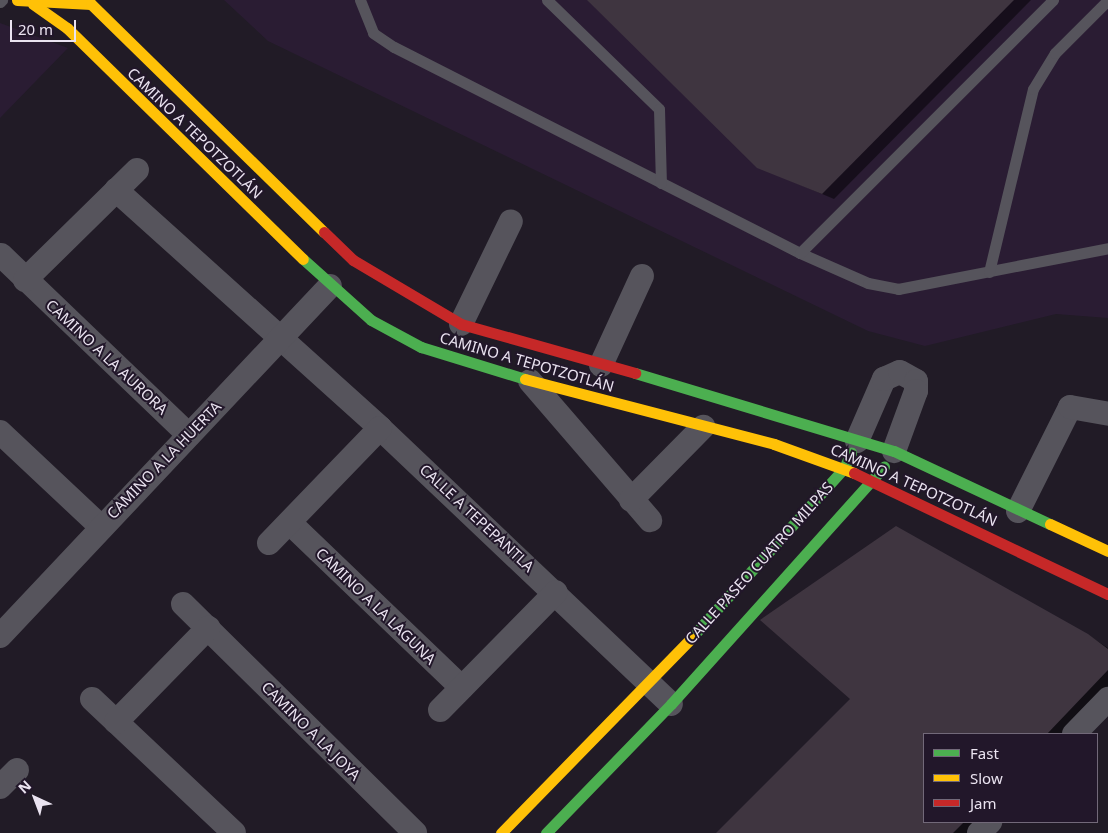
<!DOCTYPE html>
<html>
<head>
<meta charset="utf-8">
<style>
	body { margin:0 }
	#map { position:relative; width:1108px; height:833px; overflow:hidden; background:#211b26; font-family:"Noto Sans",sans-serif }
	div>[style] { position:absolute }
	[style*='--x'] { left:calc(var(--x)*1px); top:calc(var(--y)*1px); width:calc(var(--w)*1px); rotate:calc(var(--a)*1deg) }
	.built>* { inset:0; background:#2a1c33 }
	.shadow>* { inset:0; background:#0007 }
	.building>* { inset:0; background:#3f3540 }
	.lane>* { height:11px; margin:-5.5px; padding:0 5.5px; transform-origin:5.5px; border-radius:5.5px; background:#56545c }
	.street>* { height:24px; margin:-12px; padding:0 12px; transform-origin:12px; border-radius:12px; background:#56545c }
	.fast>* { height:11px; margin:-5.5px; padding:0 5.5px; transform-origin:5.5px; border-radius:5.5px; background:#4caf50 }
	.slow>* { height:11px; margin:-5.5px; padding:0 5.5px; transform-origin:5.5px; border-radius:5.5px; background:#ffc107 }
	.jam>* { height:11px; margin:-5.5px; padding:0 5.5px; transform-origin:5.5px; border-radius:5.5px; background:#c62828 }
	span { translate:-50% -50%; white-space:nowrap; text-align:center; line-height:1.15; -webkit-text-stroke:4px #22172a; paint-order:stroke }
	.street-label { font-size:15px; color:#eae3f0 }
	.legend { position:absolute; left:923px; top:733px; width:175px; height:90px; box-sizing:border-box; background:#22172a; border:1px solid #726979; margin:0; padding:6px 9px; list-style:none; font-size:15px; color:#eae3f0 }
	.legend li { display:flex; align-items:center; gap:10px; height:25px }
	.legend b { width:25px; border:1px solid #726979 }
	.north { position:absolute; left:10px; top:773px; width:50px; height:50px; -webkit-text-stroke:4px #22172a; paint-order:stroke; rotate:317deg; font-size:14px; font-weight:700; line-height:20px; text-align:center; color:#eae3f0 }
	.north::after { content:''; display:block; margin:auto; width:18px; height:22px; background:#eae3f0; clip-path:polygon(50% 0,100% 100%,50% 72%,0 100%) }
	.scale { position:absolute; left:10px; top:20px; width:66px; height:22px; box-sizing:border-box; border:2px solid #eae3f0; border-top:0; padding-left:6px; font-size:15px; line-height:18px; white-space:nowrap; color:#eae3f0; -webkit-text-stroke:4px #22172a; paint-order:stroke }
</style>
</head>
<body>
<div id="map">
	<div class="built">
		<i style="clip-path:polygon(224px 0,1108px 0,1108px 318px,1056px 314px,925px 346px,868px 331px,268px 41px)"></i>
		<i style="clip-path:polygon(0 23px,68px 48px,0 118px)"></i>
	</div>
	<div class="shadow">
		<i style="clip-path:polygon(588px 0,1031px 0,834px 199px,758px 167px)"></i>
		<i style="clip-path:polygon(1088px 635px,1108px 648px,1108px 693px,1069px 734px,924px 734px,924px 822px,986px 822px,975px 833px,718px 833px)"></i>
	</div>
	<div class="building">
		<i style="clip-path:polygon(587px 0,1014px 0,822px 194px,757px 168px)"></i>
		<i style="clip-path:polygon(896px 526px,1088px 634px,1108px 649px,1108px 670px,1047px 734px,924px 734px,924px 822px,964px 822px,953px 833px,716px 833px,850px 699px,760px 620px)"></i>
	</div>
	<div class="lane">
		<i style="--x:360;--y:0;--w:35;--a:68"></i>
		<i style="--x:373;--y:33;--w:25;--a:34"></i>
		<i style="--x:394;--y:47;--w:455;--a:26.9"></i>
		<i style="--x:800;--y:253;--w:74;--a:23.8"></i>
		<i style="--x:868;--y:283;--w:31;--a:11"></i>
		<i style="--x:898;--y:289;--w:214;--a:-11"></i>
		<i style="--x:547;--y:0;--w:156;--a:44.2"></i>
		<i style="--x:659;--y:109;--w:74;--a:88.5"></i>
		<i style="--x:0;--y:2;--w:3;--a:-45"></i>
		<i style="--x:800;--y:253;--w:358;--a:-45"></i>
		<i style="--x:989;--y:272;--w:188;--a:-76.5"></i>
		<i style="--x:1033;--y:89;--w:42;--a:-58.6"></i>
		<i style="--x:1055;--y:53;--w:75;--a:-45"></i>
	</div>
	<div class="street">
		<i style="--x:116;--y:190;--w:355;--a:42"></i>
		<i style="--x:380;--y:428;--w:401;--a:43.5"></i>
		<i style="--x:1;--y:255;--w:260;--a:43.8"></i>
		<i style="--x:25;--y:280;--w:157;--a:-44.5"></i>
		<i style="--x:461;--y:324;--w:114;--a:-64.1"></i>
		<i style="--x:601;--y:365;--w:98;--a:-65.3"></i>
		<i style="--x:530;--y:381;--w:184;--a:49.2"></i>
		<i style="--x:0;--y:432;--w:137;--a:43.2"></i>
		<i style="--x:857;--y:441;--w:68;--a:-66.5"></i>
		<i style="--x:884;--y:379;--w:17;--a:-24"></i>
		<i style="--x:900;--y:372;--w:18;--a:29"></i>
		<i style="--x:916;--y:381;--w:10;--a:90"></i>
		<i style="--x:916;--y:391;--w:64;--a:110.1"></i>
		<i style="--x:631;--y:500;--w:103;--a:-45.4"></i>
		<i style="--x:1018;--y:511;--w:116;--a:-63.4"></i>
		<i style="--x:1070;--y:407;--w:39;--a:10"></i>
		<i style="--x:290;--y:523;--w:238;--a:43.8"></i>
		<i style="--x:269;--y:543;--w:160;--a:-46"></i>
		<i style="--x:183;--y:604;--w:326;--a:44.6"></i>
		<i style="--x:0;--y:636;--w:481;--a:-46.7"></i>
		<i style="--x:92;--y:699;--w:195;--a:43.3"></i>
		<i style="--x:440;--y:710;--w:165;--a:-45.5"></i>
		<i style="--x:116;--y:722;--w:132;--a:-45.6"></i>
		<i style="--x:1074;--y:734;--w:49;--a:-45.8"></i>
		<i style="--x:0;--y:787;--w:24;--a:-45"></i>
		<i style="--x:979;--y:833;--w:16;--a:-45"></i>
	</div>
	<div class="fast">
		<i style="--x:303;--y:259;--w:91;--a:41.9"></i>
		<i style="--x:371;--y:320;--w:57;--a:28.4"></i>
		<i style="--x:421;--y:347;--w:109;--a:17.1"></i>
		<i style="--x:635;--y:373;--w:270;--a:16.8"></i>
		<i style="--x:894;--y:451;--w:172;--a:25.1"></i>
		<i style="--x:691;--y:638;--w:229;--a:-48"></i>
		<i style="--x:844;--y:468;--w:17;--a:-65"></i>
		<i style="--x:546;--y:833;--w:180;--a:-45.9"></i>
		<i style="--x:671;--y:704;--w:319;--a:-48.1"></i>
	</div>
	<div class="slow">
		<i style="--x:17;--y:0;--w:74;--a:3.1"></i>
		<i style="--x:91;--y:4;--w:326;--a:44.4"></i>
		<i style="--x:33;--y:4;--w:42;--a:35.2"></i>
		<i style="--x:67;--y:28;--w:330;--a:44.4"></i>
		<i style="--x:525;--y:379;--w:257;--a:14.6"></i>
		<i style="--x:774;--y:444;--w:85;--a:19.9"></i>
		<i style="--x:1050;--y:524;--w:64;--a:25"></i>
		<i style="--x:501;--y:833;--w:272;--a:-45.7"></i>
	</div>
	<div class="jam">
		<i style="--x:324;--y:232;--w:40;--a:44"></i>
		<i style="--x:353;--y:260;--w:126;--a:30.7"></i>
		<i style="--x:461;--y:324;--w:181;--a:15.7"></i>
		<i style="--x:854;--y:473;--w:281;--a:25.5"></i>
	</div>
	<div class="street-label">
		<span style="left:195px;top:133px;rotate:44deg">CAMINO A TEPOTZOTLÁN</span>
		<span style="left:107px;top:357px;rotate:43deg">CAMINO A LA AURORA</span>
		<span style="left:527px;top:362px;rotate:16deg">CAMINO A TEPOTZOTLÁN</span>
		<span style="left:164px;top:460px;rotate:-46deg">CAMINO A LA HUERTA</span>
		<span style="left:914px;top:485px;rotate:24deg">CAMINO A TEPOTZOTLÁN</span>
		<span style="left:477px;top:518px;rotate:43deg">CALLE A TEPEPANTLA</span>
		<span style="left:759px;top:563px;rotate:-48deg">CALLE PASEO CUATRO MILPAS</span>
		<span style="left:376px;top:606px;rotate:44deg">CAMINO A LA LAGUNA</span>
		<span style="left:311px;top:731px;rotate:45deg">CAMINO A LA JOYA</span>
	</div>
	<ul class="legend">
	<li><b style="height:6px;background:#4caf50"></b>Fast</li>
	<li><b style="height:6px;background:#ffc107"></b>Slow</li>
	<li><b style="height:6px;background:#c62828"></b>Jam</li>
	</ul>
	<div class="north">N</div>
	<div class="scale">20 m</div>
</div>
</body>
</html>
